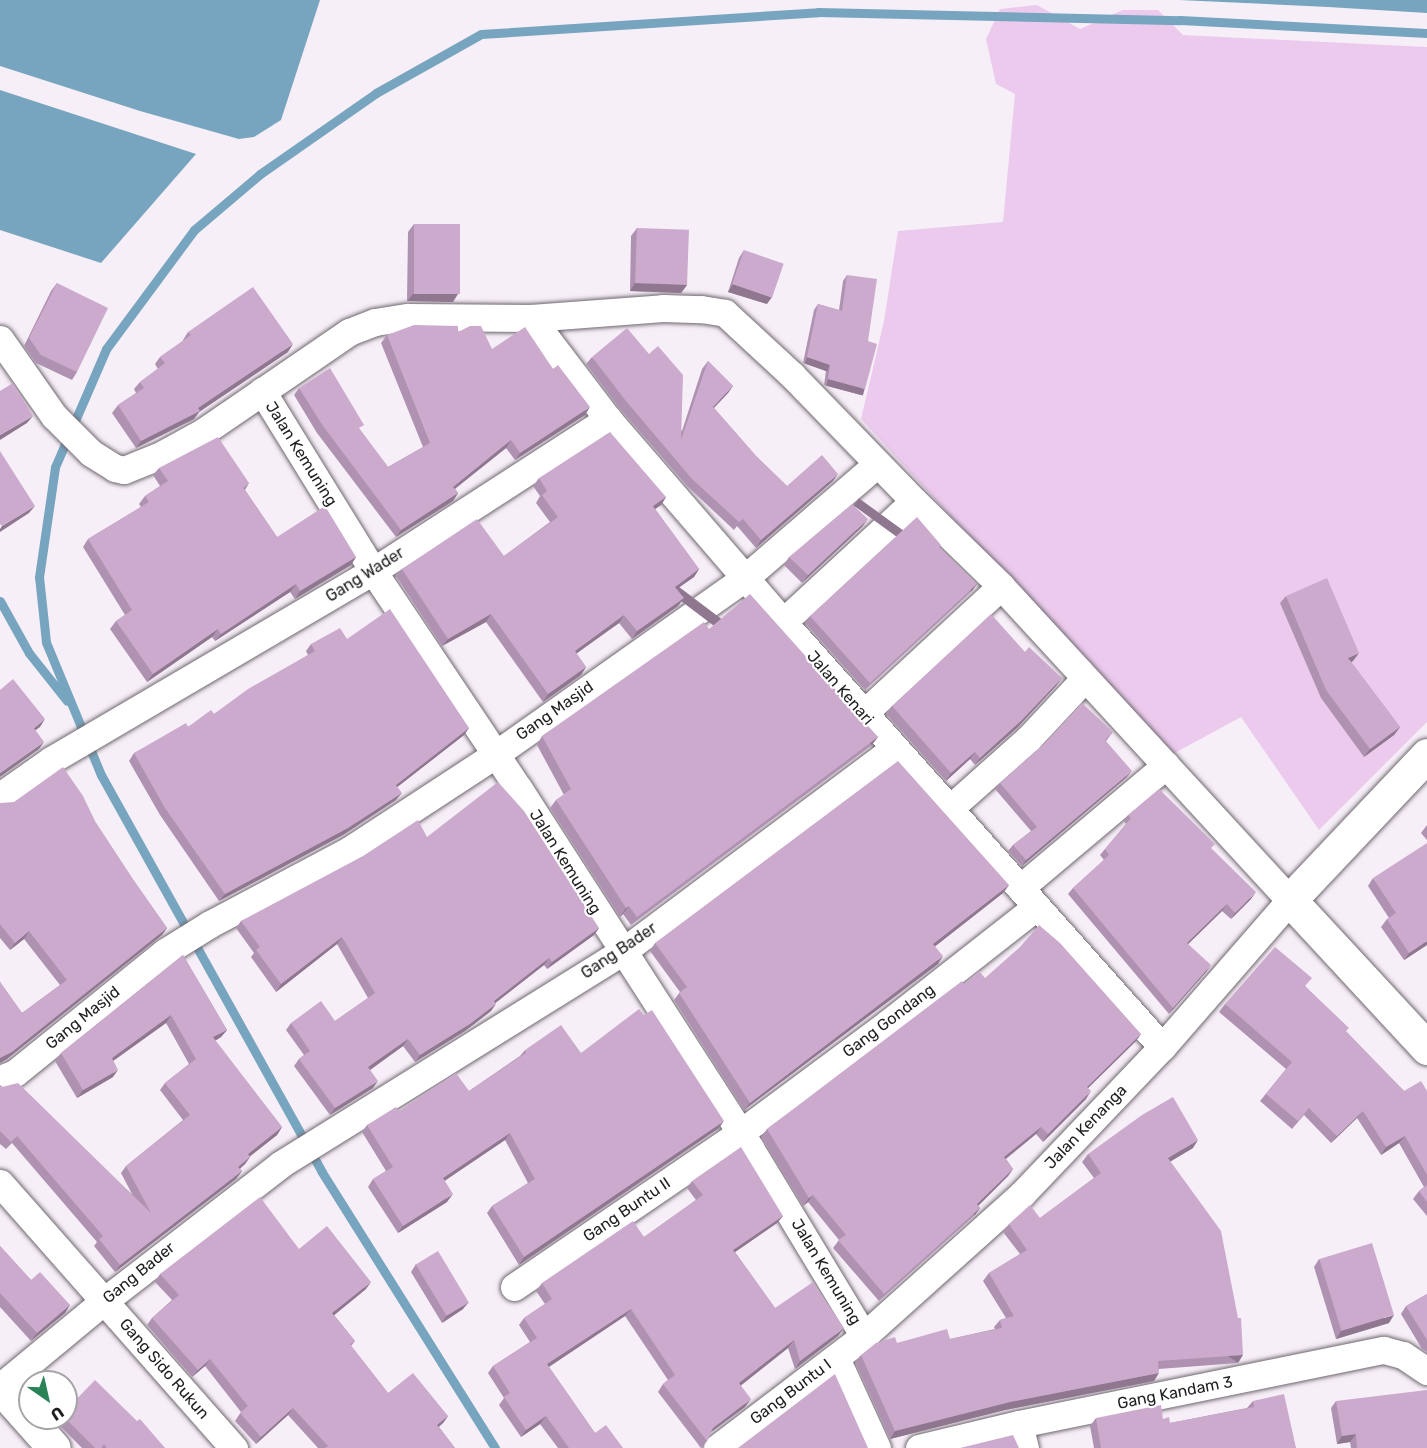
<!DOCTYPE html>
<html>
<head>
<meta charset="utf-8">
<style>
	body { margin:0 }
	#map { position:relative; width:1427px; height:1448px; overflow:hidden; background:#f7eff7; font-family:Rubik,sans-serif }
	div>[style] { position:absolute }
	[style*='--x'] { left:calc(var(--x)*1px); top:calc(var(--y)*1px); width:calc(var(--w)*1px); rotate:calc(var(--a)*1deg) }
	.green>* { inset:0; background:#eccaee }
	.water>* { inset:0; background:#77a5bf }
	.stream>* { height:9px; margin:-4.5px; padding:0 4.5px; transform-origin:4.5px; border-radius:4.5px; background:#77a5bf }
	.roads { filter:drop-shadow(0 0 2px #6f686f) drop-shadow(0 0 2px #6f686f) }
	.minor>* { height:27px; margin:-13.5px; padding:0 13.5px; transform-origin:13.5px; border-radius:13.5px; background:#fff }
	.secondary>* { height:33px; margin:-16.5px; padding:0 16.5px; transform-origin:16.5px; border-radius:16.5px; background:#fff }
	.wall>* { inset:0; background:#af92b1 }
	.shaded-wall>* { inset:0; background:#8f7790; transform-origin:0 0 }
	.building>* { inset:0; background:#ccaace; transform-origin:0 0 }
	span { translate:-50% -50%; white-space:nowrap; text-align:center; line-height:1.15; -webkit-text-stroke:4.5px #fff; paint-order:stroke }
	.street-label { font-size:16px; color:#201e21 }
	.north { position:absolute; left:18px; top:1370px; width:60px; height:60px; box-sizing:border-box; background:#fff; border:2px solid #a6a5a6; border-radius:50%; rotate:146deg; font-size:16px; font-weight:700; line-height:24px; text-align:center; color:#201e21 }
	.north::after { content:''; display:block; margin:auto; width:21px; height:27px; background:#2a8257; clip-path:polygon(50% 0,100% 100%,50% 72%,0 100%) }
</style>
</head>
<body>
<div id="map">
	<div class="green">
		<i style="clip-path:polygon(1037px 5px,1080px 29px,1123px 10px,1158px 10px,1183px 35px,1427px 47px,1427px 722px,1319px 830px,1241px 717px,1171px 755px,861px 419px,884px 321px,898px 231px,1003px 222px,1015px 94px,996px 84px,986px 39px,1000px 9px)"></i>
	</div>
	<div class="water">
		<i style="clip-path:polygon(0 0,320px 0,281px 120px,254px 137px,239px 139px,140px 111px,0 66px)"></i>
		<i style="clip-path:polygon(1179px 0,1427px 0,1427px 13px,1328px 7px)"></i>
		<i style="clip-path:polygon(0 90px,196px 154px,101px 263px,0 230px)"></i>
	</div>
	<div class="stream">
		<i style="--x:0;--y:601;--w:60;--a:60.9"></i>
		<i style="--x:29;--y:653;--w:61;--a:51.6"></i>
		<i style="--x:495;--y:1448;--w:326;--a:-122.1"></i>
		<i style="--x:322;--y:1172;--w:454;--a:-119.1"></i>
		<i style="--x:101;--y:775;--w:144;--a:-112.5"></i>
		<i style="--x:46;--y:642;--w:65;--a:-96.1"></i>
		<i style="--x:39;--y:577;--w:111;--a:-81.7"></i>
		<i style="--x:55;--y:467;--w:129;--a:-66.6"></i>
		<i style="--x:106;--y:349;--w:148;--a:-53.5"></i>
		<i style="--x:194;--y:230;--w:87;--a:-40.3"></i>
		<i style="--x:260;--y:174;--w:141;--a:-34.9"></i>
		<i style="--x:376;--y:93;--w:120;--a:-29.3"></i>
		<i style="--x:481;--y:34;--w:338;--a:-3.7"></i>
		<i style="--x:818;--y:12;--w:362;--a:1.3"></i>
		<i style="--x:1180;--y:20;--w:247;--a:3"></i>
	</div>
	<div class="roads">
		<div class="minor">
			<i style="--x:531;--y:318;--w:127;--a:52.7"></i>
			<i style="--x:608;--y:419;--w:268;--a:49.2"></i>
			<i style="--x:783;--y:622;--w:569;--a:48.27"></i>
			<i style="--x:0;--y:339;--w:94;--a:55"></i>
			<i style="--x:54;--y:416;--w:52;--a:45"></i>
			<i style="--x:91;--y:453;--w:28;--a:32"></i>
			<i style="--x:115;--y:468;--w:9;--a:13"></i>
			<i style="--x:124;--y:470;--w:35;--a:-22"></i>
			<i style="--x:157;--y:457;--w:52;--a:-28.5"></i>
			<i style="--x:203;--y:432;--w:177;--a:-34.4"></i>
			<i style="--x:349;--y:332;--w:28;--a:-21"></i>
			<i style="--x:375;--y:322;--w:33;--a:-9"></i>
			<i style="--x:408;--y:317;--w:123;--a:0.5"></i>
			<i style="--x:531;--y:318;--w:132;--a:-4.3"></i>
			<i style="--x:663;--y:308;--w:38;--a:2"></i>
			<i style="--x:701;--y:309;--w:24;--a:9"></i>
			<i style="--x:725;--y:313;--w:91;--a:42.8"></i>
			<i style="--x:792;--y:375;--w:175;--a:45.9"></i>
			<i style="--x:914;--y:501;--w:122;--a:44.3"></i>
			<i style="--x:1001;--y:586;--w:427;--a:47.4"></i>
			<i style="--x:1290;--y:900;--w:195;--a:131"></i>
			<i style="--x:1162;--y:1047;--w:203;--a:133.6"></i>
			<i style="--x:1022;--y:1194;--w:212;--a:138.1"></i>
			<i style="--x:864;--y:1336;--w:185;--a:142.7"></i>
			<i style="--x:262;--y:391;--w:211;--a:58.3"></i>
			<i style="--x:373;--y:571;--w:262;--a:56.2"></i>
			<i style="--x:519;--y:789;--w:427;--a:57.2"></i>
			<i style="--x:750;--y:1148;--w:220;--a:58.8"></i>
			<i style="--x:783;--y:622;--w:178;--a:-42.7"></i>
			<i style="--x:863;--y:714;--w:188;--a:-42.8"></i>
			<i style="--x:0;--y:796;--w:62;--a:-35.2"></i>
			<i style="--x:51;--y:760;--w:373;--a:-30.4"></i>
			<i style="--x:373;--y:571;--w:280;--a:-32.9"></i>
			<i style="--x:948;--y:810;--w:107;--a:-41.6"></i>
			<i style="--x:1028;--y:739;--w:83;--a:-46.9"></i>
			<i style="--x:1020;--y:888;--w:191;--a:-40.1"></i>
			<i style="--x:0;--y:1079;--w:16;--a:-22"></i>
			<i style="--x:15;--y:1073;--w:193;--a:-38.9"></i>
			<i style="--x:165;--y:952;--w:53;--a:-31.9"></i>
			<i style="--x:210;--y:924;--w:160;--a:-28"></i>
			<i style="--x:351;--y:849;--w:173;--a:-33.2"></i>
			<i style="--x:496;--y:754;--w:305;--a:-35.3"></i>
			<i style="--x:745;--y:578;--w:174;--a:-40.8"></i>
			<i style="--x:0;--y:1183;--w:354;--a:48.6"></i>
			<i style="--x:514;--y:1287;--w:273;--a:-34.3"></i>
			<i style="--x:740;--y:1133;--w:184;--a:-36.6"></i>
			<i style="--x:888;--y:1023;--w:188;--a:-38.1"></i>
			<i style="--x:836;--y:1358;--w:99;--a:65.5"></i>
			<i style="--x:0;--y:1387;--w:135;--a:-39.6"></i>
			<i style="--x:104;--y:1301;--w:224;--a:-37.7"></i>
			<i style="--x:281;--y:1164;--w:402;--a:-31.9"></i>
			<i style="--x:622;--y:952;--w:339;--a:-36.8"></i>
			<i style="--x:1019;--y:1424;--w:25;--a:76"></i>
			<i style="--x:919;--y:1448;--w:103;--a:-13.5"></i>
			<i style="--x:1019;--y:1424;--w:372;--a:-11.5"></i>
			<i style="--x:1384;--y:1350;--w:20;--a:15"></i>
			<i style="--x:1403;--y:1355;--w:29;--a:34"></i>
		</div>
		<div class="secondary">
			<i style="--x:1427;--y:755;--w:199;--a:133.4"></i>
			<i style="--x:1290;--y:900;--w:202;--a:47.2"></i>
			<i style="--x:0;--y:1387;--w:81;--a:48.5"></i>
		</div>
	</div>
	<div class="wall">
		<i style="clip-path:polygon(414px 224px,453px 302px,407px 301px,408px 232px)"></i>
		<i style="clip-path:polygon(637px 228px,687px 285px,681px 293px,630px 291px,631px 236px)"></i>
		<i style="clip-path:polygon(744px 250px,767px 304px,728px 292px,739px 258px)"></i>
		<i style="clip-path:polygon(847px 275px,868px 341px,861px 395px,824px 385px,826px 371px,803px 363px,814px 310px,818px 304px,839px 310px,843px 281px)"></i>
		<i style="clip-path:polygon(57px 283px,77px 372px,72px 380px,36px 363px,24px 346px,51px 291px)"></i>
		<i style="clip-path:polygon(188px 332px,288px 352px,199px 412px,194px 419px,136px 448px,112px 413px,118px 405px,136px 393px,134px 389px,140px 382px,158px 369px,155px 364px,160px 357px,183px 341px,183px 340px)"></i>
		<i style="clip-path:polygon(458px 332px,492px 349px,585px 415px,515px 460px,506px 448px,455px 489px,458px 493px,453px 501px,396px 537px,317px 433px,294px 395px,299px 388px,360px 430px,388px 467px,423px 447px,381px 343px,387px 335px)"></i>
		<i style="clip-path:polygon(592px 357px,682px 431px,702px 369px,708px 361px,733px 386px,728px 393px,714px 408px,756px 456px,787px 486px,833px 481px,756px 548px,737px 526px,734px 530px,687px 486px,620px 409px,586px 364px)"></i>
		<i style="clip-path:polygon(159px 468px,249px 483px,245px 490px,277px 537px,356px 557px,351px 565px,295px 599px,290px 592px,215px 641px,212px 637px,147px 682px,110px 629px,116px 621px,125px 615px,83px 547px,88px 539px,141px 507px,139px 504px,145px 496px,160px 486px,153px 475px)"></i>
		<i style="clip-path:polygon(539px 478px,666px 497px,661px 505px,655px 509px,699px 569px,694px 577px,677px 589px,684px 598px,678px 606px,632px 639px,619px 623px,576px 653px,586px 667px,581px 675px,543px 702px,486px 622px,442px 646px,396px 576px,402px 569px,504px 556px,550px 522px,536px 503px,540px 496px,533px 486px)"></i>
		<i style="clip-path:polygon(862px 527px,802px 583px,784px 565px,789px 557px)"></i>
		<i style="clip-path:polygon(939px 547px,977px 584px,972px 591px,865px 690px,805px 623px,810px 616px)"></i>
		<i style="clip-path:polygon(1286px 596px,1353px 661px,1351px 662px,1400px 727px,1394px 735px,1364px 757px,1321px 698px,1280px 603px)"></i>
		<i style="clip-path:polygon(709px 629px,872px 745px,631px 925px,623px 914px,620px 917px,550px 808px,556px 800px,564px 795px,537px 745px,542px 736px)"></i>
		<i style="clip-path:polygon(347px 639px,469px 728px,464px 735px,397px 787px,396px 800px,343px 835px,219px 901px,160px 815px,129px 761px,134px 753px,214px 714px,308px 655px,306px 651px,311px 644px)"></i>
		<i style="clip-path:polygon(1025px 652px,1062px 678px,1056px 686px,1017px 728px,975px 765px,970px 759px,946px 781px,886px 714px,892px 706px)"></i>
		<i style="clip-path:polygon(1113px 732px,1106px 741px,1127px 777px,1022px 866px,1008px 851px,1013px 845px,1031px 831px,995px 789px,1000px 783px)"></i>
		<i style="clip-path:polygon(0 803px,96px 823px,132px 878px,167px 928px,162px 935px,7px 1059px,0 1063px,0 982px,22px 1013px,60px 985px,24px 939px,10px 950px,0 938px)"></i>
		<i style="clip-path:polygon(1128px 815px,1211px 849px,1251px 899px,1231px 919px,1222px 911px,1188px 944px,1207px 971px,1169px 1014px,1068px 894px,1073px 888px,1104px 860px,1100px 855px,1126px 824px,1124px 821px)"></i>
		<i style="clip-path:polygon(1427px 825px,1427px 840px,1421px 833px)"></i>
		<i style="clip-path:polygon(427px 837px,599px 928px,594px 935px,547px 969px,544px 965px,495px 1003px,491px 1011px,465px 1031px,415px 1062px,403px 1046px,370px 1070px,373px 1088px,330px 1115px,294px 1066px,299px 1059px,304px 1055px,286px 1030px,291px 1023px,335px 1021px,368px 998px,337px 944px,276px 992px,251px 957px,254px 953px,236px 928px,241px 921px)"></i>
		<i style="clip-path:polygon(1373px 878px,1427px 945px,1404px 960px,1381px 927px,1387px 919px,1389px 918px,1368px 886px)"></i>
		<i style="clip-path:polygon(1009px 885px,1003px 893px,935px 946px,938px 964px,744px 1110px,674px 1000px,680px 992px,650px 951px,655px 943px)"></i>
		<i style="clip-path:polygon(183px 955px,227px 1030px,221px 1037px,215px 1041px,282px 1127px,277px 1135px,250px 1156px,250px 1157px,245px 1164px,240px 1169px,242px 1171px,236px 1179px,115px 1272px,94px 1246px,97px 1242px,12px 1143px,6px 1149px,0 1144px,0 1085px,132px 1194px,121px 1173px,126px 1166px,183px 1120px,160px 1090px,165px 1083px,189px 1064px,166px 1023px,113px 1061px,113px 1077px,77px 1098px,55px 1061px,61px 1053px)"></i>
		<i style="clip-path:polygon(985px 978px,1141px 1034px,1136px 1041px,1088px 1088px,1086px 1099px,1043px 1142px,1036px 1134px,1006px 1159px,1013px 1169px,1008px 1176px,978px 1206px,980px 1208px,975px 1215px,879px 1301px,833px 1248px,839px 1240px,808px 1202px,803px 1206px,761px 1137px,767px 1129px,964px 984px)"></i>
		<i style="clip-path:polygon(1305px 986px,1346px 1032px,1404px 1091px,1427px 1091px,1427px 1216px,1413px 1199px,1419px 1191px,1424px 1187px,1399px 1143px,1381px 1155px,1357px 1118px,1331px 1143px,1304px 1115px,1292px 1129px,1260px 1101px,1286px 1069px,1219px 1012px,1225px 1004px)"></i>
		<i style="clip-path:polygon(525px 1050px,581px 1053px,719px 1128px,519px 1265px,487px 1213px,492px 1206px,528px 1183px,505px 1140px,444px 1181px,447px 1202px,398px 1233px,368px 1187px,373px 1179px,386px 1171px,362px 1132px,367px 1125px,399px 1111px,469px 1091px,520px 1056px)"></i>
		<i style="clip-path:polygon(1193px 1148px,1170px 1161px,1238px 1363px,1159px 1369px,1154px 1381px,1005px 1410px,890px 1439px,855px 1362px,861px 1355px,897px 1343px,950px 1339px,995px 1329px,994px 1327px,1000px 1320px,1006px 1318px,983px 1281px,989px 1273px,1020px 1254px,1003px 1232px,1009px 1224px,1040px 1218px,1094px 1178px,1082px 1162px,1088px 1154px)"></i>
		<i style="clip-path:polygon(692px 1181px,783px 1216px,777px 1223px,735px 1252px,775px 1308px,838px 1336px,795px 1369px,788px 1348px,741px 1385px,745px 1407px,710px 1433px,707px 1441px,701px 1448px,658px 1392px,663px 1384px,668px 1380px,625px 1316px,549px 1367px,595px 1433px,623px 1448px,558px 1448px,540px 1424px,521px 1437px,499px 1405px,504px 1398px,488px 1373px,493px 1366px,530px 1342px,519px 1325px,524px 1318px,545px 1304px,536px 1291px,542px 1283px,644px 1237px,696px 1200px,687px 1188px)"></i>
		<i style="clip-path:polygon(0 1246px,31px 1280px,70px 1305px,65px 1313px,31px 1341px,0 1307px)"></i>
		<i style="clip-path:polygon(299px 1249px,366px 1289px,334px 1315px,355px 1341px,351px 1346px,388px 1393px,448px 1416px,443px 1423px,439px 1427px,455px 1448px,318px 1448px,288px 1415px,256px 1444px,235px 1421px,241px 1412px,205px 1366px,192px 1377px,147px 1325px,152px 1318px,172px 1300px,155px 1282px,160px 1274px)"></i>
		<i style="clip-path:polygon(1319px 1259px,1389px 1323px,1336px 1339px,1314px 1267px)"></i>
		<i style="clip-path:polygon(416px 1264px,463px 1309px,442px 1323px,411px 1272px)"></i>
		<i style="clip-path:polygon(1427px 1294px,1427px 1352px,1422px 1349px,1401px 1314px,1406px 1306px)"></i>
		<i style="clip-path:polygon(1253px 1401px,1296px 1448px,1094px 1448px,1090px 1426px,1096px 1418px,1163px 1419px,1170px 1423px,1247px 1408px)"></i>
		<i style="clip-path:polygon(1336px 1401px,1427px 1448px,1351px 1448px,1350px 1442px,1337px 1444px,1331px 1408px)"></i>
		<i style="clip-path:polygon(59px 1418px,137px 1421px,165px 1448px,82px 1448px,56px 1422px)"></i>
	</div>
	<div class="shaded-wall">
		<i style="clip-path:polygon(635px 283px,687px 285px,681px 293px,630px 291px)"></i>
		<i style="clip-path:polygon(733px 284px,772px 297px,767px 304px,728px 292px)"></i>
		<i style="clip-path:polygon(413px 294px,458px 294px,453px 302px,407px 301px)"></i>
		<i style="clip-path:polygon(293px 344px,288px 352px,199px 412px,194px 419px,136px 448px,141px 441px,198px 408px)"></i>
		<i style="left:807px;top:357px;width:24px;height:7px;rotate:19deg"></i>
		<i style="left:828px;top:379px;width:38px;height:7px;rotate:15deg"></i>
		<i style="clip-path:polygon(733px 386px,728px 393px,707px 415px,713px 407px)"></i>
		<i style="clip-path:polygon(590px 407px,585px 415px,515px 460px,520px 453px)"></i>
		<i style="clip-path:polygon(33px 416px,27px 423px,0 440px,0 435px)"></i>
		<i style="clip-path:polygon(511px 440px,506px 448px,448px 494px,453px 487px)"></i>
		<i style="clip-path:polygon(838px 474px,833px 481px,756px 548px,761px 540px)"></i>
		<i style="clip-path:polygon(458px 493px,453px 501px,396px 537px,401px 530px)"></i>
		<i style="clip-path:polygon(666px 497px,661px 505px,648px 514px,653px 506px)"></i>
		<i style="clip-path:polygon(35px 506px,29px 513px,0 532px,0 529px,2px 526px)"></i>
		<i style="clip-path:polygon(868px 519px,862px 527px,802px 583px,808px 575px)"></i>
		<i style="clip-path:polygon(356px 557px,351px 565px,295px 599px,300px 591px)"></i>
		<i style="clip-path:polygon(699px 569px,694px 577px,669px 594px,675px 587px)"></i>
		<i style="clip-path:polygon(296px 584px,290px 592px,215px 641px,221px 634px)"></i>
		<i style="left:977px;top:584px;width:9px;height:146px;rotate:126deg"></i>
		<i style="clip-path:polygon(684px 598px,678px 606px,632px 639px,637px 631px)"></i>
		<i style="clip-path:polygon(491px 614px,486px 622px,442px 646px,448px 639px)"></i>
		<i style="clip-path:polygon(624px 615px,619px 623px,569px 659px,575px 651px)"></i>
		<i style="clip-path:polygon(218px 629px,212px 637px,147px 682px,153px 674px)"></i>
		<i style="clip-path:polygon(1359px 653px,1353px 661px,1343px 666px,1348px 658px)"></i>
		<i style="clip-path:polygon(586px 667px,581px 675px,543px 702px,548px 694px)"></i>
		<i style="clip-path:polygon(1062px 678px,1056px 686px,1017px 728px,975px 765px,980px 758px)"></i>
		<i style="clip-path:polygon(45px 719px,40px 727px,29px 735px,34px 728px)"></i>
		<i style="clip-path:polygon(1400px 727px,1394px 735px,1364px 757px,1370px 749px)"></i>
		<i style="clip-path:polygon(469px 728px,464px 735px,391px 792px,396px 785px)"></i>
		<i style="left:878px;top:737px;width:10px;height:301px;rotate:127deg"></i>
		<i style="clip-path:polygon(44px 742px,39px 749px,0 777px,0 773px)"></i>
		<i style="clip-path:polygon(975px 752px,970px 759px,946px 781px,951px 773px)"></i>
		<i style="clip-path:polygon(1132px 771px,1127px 777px,1022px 866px,1026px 860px)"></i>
		<i style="clip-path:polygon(402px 793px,396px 800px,343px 835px,219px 901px,225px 894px)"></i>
		<i style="clip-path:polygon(1009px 885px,1003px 893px,928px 952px,933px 944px)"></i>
		<i style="clip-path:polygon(1256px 892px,1251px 899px,1231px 919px,1235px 913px)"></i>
		<i style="clip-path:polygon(1227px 904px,1222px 911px,1183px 949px,1187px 943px)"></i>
		<i style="clip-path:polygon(629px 906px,623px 914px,620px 917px,626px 908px)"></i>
		<i style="clip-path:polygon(167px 928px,162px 935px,7px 1059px,0 1063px,0 1058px)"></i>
		<i style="clip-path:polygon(599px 928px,594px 935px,547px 969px,552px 962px)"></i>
		<i style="clip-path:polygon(29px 931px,24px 939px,10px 950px,15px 943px)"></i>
		<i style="clip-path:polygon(342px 937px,337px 944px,276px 992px,281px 984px)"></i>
		<i style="clip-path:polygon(1427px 941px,1427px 945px,1404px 960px,1409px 953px)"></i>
		<i style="clip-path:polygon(943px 956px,938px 964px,744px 1110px,750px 1103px)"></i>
		<i style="clip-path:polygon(549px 958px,544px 965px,489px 1008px,494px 1001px)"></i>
		<i style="clip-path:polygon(1211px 965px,1207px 971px,1169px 1014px,1173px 1008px)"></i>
		<i style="clip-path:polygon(496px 1004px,491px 1011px,465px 1031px,415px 1062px,420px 1055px)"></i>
		<i style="clip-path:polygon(171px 1015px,166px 1023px,106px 1066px,112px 1058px)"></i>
		<i style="clip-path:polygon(227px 1030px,221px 1037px,208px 1045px,213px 1037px)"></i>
		<i style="clip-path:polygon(1141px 1034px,1136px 1041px,1082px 1094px,1087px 1087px)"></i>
		<i style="clip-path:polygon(408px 1039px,403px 1046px,363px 1075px,368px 1067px)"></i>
		<i style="clip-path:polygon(118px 1070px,113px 1077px,77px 1098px,83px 1090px)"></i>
		<i style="clip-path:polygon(378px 1081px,373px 1088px,330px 1115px,335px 1108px)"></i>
		<i style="clip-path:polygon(1091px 1091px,1086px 1099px,1043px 1142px,1048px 1134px)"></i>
		<i style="clip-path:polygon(1363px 1111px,1357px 1118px,1331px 1143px,1337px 1136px)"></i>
		<i style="clip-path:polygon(724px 1121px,719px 1128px,519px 1265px,524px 1257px)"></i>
		<i style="clip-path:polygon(282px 1127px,277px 1135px,243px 1162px,248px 1154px)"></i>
		<i style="clip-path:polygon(1041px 1127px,1036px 1134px,999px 1164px,1004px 1157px)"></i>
		<i style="clip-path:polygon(510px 1133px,505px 1140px,437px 1186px,443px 1178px)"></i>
		<i style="clip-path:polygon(1405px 1136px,1399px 1143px,1381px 1155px,1386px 1147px)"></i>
		<i style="clip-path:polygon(1198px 1140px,1193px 1148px,1163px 1166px,1168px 1158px)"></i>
		<i style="clip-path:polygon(250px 1157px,245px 1164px,233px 1174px,238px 1167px)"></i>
		<i style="clip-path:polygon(1013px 1169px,1008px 1176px,972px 1212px,977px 1204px)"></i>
		<i style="clip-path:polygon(242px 1171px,236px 1179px,115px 1272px,120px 1265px)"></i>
		<i style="clip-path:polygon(453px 1194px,447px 1202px,398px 1233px,403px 1226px)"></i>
		<i style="clip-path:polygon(813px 1195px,808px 1202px,803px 1206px,809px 1198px)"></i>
		<i style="left:980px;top:1208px;width:9px;height:129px;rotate:126deg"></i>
		<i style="clip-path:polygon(783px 1216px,777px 1223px,728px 1257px,733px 1250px)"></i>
		<i style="clip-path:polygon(371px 1282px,366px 1289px,327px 1321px,332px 1313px)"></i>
		<i style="clip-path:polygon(469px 1302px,463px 1309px,442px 1323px,447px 1315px)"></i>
		<i style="clip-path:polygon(70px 1305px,65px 1313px,31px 1341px,37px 1333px)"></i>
		<i style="clip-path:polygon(631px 1309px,625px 1316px,541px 1372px,547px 1364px)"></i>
		<i style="clip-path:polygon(1394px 1315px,1389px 1323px,1336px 1339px,1341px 1331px)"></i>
		<i style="clip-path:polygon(844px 1328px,838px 1336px,795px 1369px,800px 1361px)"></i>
		<i style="clip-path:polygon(794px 1340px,788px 1348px,734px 1391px,739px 1383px)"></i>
		<i style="left:1243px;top:1355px;width:9px;height:85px;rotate:122deg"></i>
		<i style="clip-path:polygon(210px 1359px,205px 1366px,192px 1377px,198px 1370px)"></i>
		<i style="clip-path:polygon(1159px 1373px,1154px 1381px,1005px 1410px,890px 1439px,895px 1431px,1010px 1402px)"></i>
		<i style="clip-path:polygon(751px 1399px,745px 1407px,707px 1435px,713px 1428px)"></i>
		<i style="clip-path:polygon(293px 1408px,288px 1415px,256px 1444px,261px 1437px)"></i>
		<i style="clip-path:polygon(448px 1416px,443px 1423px,432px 1432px,437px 1425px)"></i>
		<i style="clip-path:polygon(546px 1416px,540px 1424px,521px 1437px,526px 1430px)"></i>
		<i style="clip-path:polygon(1356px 1434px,1350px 1442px,1337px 1444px,1342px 1436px)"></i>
	</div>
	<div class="building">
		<i style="left:414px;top:224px;width:46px;height:70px"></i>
		<i style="left:637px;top:228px;width:52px;height:55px;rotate:2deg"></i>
		<i style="left:744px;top:250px;width:42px;height:36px;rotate:19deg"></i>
		<i style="clip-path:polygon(847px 275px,877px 279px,868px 341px,877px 344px,865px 389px,828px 379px,830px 365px,807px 357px,818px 304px,842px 311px)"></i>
		<i style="clip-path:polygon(57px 283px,108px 308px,77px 372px,41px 355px,29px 338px)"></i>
		<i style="clip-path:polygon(253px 287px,293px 344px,198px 408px,200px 411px,141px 441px,118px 405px,144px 388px,140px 382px,165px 363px,160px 357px,191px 335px,188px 332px)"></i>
		<i style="clip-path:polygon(414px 325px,458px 326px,458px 332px,470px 326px,481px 326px,492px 349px,525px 327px,553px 369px,558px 365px,590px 407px,520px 453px,511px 440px,453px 487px,458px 493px,401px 530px,323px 426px,299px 388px,330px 368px,364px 425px,359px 428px,388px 467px,430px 443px,387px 335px)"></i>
		<i style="clip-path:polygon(627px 328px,649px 354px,658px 346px,683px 375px,681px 440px,708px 361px,733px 386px,713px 407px,756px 456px,787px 486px,822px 455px,838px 474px,761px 540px,743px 519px,739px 522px,692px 479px,626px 401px,592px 357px)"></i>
		<i style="clip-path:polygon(13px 383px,33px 416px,0 435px,0 391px)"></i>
		<i style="clip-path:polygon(610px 432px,666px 497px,653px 506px,699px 569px,675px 587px,684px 598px,637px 631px,624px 615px,575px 651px,586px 667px,548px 694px,491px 614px,448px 639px,402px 569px,477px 519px,504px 556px,558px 517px,542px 495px,547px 491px,539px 478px)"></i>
		<i style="clip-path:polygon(218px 437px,249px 483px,243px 488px,277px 537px,325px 506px,356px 557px,300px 591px,296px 584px,221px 634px,218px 629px,153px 674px,116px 621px,132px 610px,88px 539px,149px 502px,145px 496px,168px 481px,159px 468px)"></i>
		<i style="clip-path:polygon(0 451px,35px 506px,2px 526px,0 524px)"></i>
		<i style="clip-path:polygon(852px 504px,868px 519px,808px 575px,789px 557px)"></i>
		<i style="clip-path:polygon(917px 517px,941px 545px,939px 547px,977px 584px,870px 683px,810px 616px)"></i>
		<i style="clip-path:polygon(1327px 578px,1359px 653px,1348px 658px,1400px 727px,1370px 749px,1326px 690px,1286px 596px)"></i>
		<i style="clip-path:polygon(750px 594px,878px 737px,637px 917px,629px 906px,626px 908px,556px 800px,571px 789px,542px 736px,704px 622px,709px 629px)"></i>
		<i style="clip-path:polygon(390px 609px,469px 728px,396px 785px,402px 793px,348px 828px,225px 894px,165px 808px,134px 753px,186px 723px,188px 727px,211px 710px,214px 714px,248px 689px,315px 651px,311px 644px,340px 628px,347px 639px)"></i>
		<i style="clip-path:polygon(991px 614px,1025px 652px,1029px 647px,1062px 678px,1022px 720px,980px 758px,975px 752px,951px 773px,892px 706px)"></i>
		<i style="clip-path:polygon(13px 679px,45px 719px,34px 728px,44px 742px,0 773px,0 690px)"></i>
		<i style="clip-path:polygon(1082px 703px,1113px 732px,1105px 740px,1132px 771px,1026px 860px,1013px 845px,1037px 827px,1000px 783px,1044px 744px)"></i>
		<i style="clip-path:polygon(898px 761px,1009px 885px,933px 944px,943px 956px,750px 1103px,679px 993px,687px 987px,655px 943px)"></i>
		<i style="clip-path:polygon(63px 767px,83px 796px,96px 823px,132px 878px,167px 928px,12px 1052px,0 1058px,0 982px,22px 1013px,67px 980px,29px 931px,15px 943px,0 924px,0 803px,14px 802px)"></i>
		<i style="clip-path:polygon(498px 782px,524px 811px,599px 928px,552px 962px,549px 958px,494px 1001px,496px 1004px,470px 1024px,420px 1055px,408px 1039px,368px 1067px,378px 1081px,335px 1108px,299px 1059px,310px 1051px,291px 1023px,321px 1001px,335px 1021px,375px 993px,342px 937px,281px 984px,256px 950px,260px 947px,241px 921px,363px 856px,418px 820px,427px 837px)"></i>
		<i style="clip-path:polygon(1159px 789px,1215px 844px,1211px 848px,1256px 892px,1235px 913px,1227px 904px,1187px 943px,1211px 965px,1173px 1008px,1073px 888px,1109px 855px,1105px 849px,1131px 818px,1128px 815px)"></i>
		<i style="clip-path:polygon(1427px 843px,1427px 941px,1409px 953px,1387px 919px,1396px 913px,1373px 878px)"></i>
		<i style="clip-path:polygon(1039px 925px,1060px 943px,1141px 1034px,1087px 1087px,1091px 1091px,1048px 1134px,1041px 1127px,1004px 1157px,1013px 1169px,977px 1204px,980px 1208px,884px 1294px,838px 1240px,846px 1235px,813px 1195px,809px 1198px,767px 1129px,962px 981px,964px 984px,979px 971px,985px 978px,1020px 947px)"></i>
		<i style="clip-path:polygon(1275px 947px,1312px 978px,1305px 986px,1349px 1028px,1346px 1031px,1404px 1091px,1421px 1081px,1427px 1091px,1427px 1175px,1405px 1136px,1386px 1147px,1363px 1111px,1337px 1136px,1309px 1108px,1298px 1121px,1266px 1094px,1292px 1062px,1225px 1004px)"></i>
		<i style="clip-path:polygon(183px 955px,227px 1030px,213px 1037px,282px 1127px,248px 1154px,250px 1157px,238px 1167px,242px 1171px,120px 1265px,99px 1239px,103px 1236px,17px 1136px,11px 1142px,0 1131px,0 1085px,2px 1087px,18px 1083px,151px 1213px,126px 1166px,190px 1115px,165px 1083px,196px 1059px,171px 1015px,112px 1058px,118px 1070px,83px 1090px,61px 1053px)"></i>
		<i style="clip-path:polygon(639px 1009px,644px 1015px,652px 1010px,724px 1121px,524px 1257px,492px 1206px,535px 1179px,510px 1133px,443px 1178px,453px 1194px,403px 1226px,373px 1179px,393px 1167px,367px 1125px,396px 1107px,399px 1111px,456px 1073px,469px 1091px,526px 1053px,525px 1050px,561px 1025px,581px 1053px)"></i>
		<i style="clip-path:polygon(1173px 1097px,1198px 1140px,1168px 1158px,1221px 1231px,1238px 1318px,1241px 1318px,1243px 1355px,1158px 1361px,1159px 1373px,1010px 1402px,895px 1431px,861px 1355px,876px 1343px,895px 1337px,897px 1343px,947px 1329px,950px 1339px,1002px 1328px,1000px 1320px,1014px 1316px,989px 1273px,1027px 1250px,1009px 1224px,1030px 1205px,1040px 1218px,1101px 1173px,1088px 1154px,1142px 1115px)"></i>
		<i style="clip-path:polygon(741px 1147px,783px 1216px,733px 1250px,775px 1308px,813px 1282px,844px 1328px,800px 1361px,794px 1340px,739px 1383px,751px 1399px,713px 1428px,707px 1441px,663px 1384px,675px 1375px,631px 1309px,547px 1364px,595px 1433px,606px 1425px,623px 1448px,569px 1448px,546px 1416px,526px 1430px,504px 1397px,510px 1393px,493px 1366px,537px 1338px,524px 1318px,552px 1299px,542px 1283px,633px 1221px,644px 1237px,703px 1195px,692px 1181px)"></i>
		<i style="clip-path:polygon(1427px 1185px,1427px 1202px,1419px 1191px)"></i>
		<i style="clip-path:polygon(260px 1197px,299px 1249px,327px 1226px,371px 1282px,332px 1313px,355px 1341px,350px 1344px,388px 1393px,413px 1373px,448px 1416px,437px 1425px,455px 1448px,325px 1448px,328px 1446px,293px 1408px,261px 1437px,240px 1413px,248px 1406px,210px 1359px,198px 1370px,152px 1318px,179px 1295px,160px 1274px)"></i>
		<i style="left:1372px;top:1243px;width:75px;height:55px;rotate:73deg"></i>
		<i style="clip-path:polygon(0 1246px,31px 1280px,40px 1272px,70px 1305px,37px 1333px,0 1293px)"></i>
		<i style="left:438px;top:1251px;width:60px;height:26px;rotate:59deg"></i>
		<i style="clip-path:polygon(1427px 1294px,1427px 1340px,1406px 1306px)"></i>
		<i style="clip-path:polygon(835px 1374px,868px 1448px,738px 1448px)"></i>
		<i style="clip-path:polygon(95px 1380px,137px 1421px,140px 1419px,165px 1448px,107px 1448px,104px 1444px,101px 1448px,95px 1448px,65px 1418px,66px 1418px,66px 1410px)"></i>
		<i style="clip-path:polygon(1427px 1390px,1427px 1448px,1357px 1448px,1356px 1434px,1342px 1436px,1336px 1401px)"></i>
		<i style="clip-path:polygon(1284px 1394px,1296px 1448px,1101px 1448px,1096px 1418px,1161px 1405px,1163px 1419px,1169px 1417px,1170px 1423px,1254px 1407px,1253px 1401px)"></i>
		<i style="clip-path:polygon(1013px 1435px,1019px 1448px,960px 1448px)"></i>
	</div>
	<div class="street-label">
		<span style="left:301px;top:454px;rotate:58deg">Jalan Kemuning</span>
		<span style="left:365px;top:575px;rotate:-32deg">Gang Wader</span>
		<span style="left:840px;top:688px;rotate:49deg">Jalan Kenari</span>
		<span style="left:555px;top:711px;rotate:-35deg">Gang Masjid</span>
		<span style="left:565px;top:862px;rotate:58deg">Jalan Kemuning</span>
		<span style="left:619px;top:951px;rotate:-34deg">Gang Bader</span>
		<span style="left:83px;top:1018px;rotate:-39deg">Gang Masjid</span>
		<span style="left:889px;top:1021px;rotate:-37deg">Gang Gondang</span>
		<span style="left:1086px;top:1127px;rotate:-46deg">Jalan Kenanga</span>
		<span style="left:627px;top:1210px;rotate:-34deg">Gang Buntu II</span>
		<span style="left:826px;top:1272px;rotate:59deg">Jalan Kemuning</span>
		<span style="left:139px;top:1273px;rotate:-39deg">Gang Bader</span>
		<span style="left:164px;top:1369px;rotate:49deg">Gang Sido Rukun</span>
		<span style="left:791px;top:1392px;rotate:-37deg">Gang Buntu I</span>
		<span style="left:1175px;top:1393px;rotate:-11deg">Gang Kandam 3</span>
	</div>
	<div class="north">U</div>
</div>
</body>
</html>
